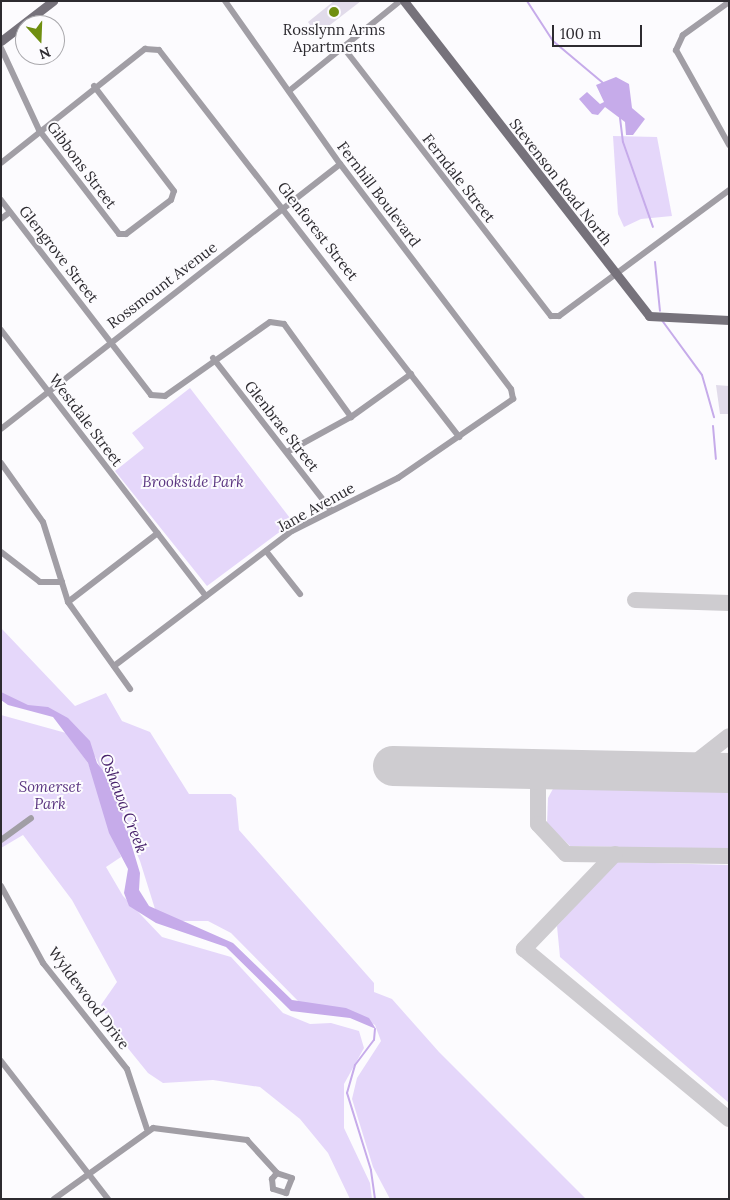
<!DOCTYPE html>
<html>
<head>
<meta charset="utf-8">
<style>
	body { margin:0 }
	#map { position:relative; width:730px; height:1200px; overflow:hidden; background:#fcfbfe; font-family:Lora,serif }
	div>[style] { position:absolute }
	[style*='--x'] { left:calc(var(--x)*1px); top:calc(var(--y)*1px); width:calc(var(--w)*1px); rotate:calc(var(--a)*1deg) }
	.green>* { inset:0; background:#e5d7fa }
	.water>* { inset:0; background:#c6abea }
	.stream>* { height:2px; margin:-1px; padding:0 1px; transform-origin:1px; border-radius:1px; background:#c6abea }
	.taxiway>* { height:16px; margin:-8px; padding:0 8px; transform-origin:8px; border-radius:8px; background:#ceccd0 }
	.runway>* { height:40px; margin:-20px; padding:0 20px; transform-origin:20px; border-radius:20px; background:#ceccd0 }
	.building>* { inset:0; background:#e1dbea }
	.street>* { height:6px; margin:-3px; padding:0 3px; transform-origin:3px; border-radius:3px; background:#a19ea5 }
	.secondary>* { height:9px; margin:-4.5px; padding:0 4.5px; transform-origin:4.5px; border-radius:4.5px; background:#76727b }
	.dots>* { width:14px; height:14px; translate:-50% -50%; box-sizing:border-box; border:2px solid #fcfbfe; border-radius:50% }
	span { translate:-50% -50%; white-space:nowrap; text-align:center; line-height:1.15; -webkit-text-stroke:4px #fcfbfe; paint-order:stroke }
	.poi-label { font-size:15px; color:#2d2b30 }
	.street-label { font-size:15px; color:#2d2b30 }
	.park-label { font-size:15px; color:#5c3782; font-style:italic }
	.water-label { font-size:16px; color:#49246d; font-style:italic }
	.frame { position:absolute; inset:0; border:2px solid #2d2b30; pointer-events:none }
	.north { position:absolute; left:15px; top:15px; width:50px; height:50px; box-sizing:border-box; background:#fcfbfe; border:1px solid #a9a8ac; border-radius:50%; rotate:160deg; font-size:14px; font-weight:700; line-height:20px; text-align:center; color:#2d2b30 }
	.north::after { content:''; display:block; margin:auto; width:18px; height:22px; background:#6f8e10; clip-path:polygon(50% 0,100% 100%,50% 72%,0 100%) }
	.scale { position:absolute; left:552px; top:25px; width:90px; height:22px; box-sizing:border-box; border:2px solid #2d2b30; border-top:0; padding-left:6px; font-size:15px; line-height:18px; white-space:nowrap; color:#2d2b30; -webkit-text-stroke:4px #fcfbfe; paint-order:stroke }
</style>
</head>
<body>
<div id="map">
	<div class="green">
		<i style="clip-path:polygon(613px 136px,657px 137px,672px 216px,641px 219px,624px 227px,618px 214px)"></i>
		<i style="clip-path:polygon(190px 388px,293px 522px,207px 586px,115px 471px,144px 448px,132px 433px)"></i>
		<i style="clip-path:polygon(1px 628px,75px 706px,106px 693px,122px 721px,150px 732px,189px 794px,231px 794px,236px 798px,239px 830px,374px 983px,374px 992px,392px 999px,439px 1052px,586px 1199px,390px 1199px,373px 1167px,352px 1099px,357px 1078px,381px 1041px,375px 1025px,352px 1014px,300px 1003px,231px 933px,208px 921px,173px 921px,155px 909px,140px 861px,96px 758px,71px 723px,1px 696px)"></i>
		<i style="clip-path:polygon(1px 715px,66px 733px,88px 763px,121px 857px,106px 867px,123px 896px,162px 937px,231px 957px,283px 1013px,310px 1024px,331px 1023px,359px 1031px,364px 1048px,344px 1084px,344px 1128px,370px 1183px,372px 1199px,350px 1199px,328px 1153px,300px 1119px,260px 1087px,213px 1080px,163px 1083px,148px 1073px,114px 1031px,101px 1005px,117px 982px,72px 900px,23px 835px,1px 848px)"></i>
		<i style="clip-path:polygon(555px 785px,729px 789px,729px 849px,570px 846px,547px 824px,548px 798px)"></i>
		<i style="clip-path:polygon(616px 862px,729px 865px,729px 1103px,560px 957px,557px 926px)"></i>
	</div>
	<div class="water">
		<i style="clip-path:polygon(616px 77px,629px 84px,632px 108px,645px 119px,633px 135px,626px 135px,625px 122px,605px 107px,598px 115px,592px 114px,579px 99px,587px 92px,600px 104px,604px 102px,596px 85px)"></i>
		<i style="clip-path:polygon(1px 692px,28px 705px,48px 707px,68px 718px,90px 741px,97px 763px,113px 783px,140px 873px,139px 890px,149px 906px,233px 943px,292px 1000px,346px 1008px,369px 1018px,376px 1029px,350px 1018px,291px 1011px,226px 947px,156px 923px,129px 906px,124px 893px,128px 869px,109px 833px,88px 763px,53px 717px,8px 705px,1px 700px)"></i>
	</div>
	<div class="stream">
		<i style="--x:527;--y:1;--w:48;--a:57"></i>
		<i style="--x:553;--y:41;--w:65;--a:40"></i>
		<i style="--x:620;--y:118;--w:24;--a:83"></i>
		<i style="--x:623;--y:142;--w:90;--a:70.6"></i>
		<i style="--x:655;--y:262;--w:49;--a:84.2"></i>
		<i style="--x:661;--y:319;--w:69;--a:53.8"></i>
		<i style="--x:702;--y:375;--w:44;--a:74.1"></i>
		<i style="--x:713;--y:426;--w:33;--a:85"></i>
		<i style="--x:375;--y:1199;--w:29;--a:-98"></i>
		<i style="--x:371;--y:1170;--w:81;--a:-107.3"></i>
		<i style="--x:347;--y:1093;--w:29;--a:-74"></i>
		<i style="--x:355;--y:1065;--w:31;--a:-53"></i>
		<i style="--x:374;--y:1040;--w:11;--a:-85"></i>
	</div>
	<div class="taxiway">
		<i style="--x:635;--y:600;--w:94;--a:1.8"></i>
		<i style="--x:545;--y:769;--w:18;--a:112"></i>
		<i style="--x:538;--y:786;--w:38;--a:90"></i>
		<i style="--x:538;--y:824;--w:41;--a:47"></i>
		<i style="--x:566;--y:854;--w:163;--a:0.7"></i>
		<i style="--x:683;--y:772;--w:58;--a:-38"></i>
		<i style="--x:615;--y:854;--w:132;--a:133.8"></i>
		<i style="--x:524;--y:949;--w:266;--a:39.7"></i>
	</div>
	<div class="runway">
		<i style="--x:393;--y:766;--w:336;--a:1.2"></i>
	</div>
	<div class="building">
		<i style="clip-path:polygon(334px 1px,361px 1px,317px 35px,308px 22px)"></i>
		<i style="clip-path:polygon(716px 385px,729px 386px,729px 414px,720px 414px)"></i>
	</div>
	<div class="street">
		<i style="--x:729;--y:2;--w:57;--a:144.3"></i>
		<i style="--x:683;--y:35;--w:17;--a:115"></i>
		<i style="--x:676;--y:50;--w:109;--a:60.8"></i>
		<i style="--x:343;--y:47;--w:340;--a:52.3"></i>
		<i style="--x:551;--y:316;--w:8;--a:0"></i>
		<i style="--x:559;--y:316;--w:212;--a:-36.5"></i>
		<i style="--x:1;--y:48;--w:90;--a:65.1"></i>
		<i style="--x:39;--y:130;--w:131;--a:52.4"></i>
		<i style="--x:119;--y:234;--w:7;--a:0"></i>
		<i style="--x:126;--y:234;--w:56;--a:-37.1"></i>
		<i style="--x:171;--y:200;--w:9;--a:-72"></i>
		<i style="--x:174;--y:191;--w:132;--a:-127.3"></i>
		<i style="--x:289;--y:91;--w:143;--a:-39"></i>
		<i style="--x:1;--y:163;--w:184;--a:-38.4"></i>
		<i style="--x:145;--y:49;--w:14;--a:4"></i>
		<i style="--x:159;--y:50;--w:490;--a:52.2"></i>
		<i style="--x:1;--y:200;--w:246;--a:52.4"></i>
		<i style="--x:151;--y:395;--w:14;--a:4"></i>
		<i style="--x:165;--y:396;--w:128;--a:-35.2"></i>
		<i style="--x:270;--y:322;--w:14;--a:8"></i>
		<i style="--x:284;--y:324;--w:115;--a:54.2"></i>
		<i style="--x:1;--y:219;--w:11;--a:-38"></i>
		<i style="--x:1;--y:330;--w:336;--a:52.4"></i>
		<i style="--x:213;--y:358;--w:192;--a:52.2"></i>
		<i style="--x:1;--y:429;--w:430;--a:-38"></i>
		<i style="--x:287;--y:452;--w:73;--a:-28.7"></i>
		<i style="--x:351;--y:417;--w:74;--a:-35.6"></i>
		<i style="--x:1;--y:463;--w:72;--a:54.6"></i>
		<i style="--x:43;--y:522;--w:84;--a:72.6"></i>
		<i style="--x:68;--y:602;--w:107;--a:54.5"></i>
		<i style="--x:266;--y:551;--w:55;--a:51.7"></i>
		<i style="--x:1;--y:552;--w:49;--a:37.6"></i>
		<i style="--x:40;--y:582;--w:22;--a:0"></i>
		<i style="--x:68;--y:602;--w:113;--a:-37.5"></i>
		<i style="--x:114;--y:666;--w:223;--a:-37.2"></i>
		<i style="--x:292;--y:531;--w:119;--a:-26.6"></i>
		<i style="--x:398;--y:478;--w:140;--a:-34.5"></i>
		<i style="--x:513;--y:399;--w:10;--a:-101"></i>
		<i style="--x:511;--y:389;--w:283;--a:-127.2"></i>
		<i style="--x:340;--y:164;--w:199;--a:-125.2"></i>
		<i style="--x:1;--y:840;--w:37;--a:-36"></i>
		<i style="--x:1;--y:886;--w:88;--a:61.4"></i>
		<i style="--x:43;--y:963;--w:135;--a:51.6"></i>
		<i style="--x:127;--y:1069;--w:63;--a:71.6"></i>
		<i style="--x:1;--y:1061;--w:175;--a:52.2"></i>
		<i style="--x:54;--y:1199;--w:122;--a:-35.6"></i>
		<i style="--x:153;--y:1128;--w:95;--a:7.3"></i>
		<i style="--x:247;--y:1140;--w:45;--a:47.7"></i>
		<i style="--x:277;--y:1173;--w:8;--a:130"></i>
		<i style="--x:272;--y:1179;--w:10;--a:84"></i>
		<i style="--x:273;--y:1189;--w:14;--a:17"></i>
		<i style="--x:286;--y:1193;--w:16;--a:-68"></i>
		<i style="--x:292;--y:1178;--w:16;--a:-162"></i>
	</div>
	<div class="secondary">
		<i style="--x:404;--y:1;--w:399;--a:52.1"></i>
		<i style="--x:649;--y:316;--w:80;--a:2.9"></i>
		<i style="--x:1;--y:41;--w:66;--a:-37.6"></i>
	</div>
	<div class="dots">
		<i style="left:334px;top:12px;background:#6f8e10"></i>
	</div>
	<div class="poi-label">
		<span style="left:334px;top:38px">Rosslynn Arms<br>Apartments</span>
	</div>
	<div class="street-label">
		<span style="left:82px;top:165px;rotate:53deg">Gibbons Street</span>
		<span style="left:459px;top:178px;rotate:52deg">Ferndale Street</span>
		<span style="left:561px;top:182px;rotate:52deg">Stevenson Road North</span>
		<span style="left:379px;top:194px;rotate:53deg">Fernhill Boulevard</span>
		<span style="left:318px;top:231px;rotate:52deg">Glenforest Street</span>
		<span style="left:59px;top:254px;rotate:52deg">Glengrove Street</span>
		<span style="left:162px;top:285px;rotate:-37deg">Rossmount Avenue</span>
		<span style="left:86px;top:420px;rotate:53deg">Westdale Street</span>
		<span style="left:282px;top:426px;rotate:52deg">Glenbrae Street</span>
		<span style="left:316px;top:507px;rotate:-29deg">Jane Avenue</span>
		<span style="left:89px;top:998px;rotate:53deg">Wyldewood Drive</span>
	</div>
	<div class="park-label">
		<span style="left:193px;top:482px">Brookside Park</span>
		<span style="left:50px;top:795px">Somerset<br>Park</span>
	</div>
	<div class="water-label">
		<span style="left:124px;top:803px;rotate:69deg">Oshawa Creek</span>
	</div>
	<div class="frame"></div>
	<div class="north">N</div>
	<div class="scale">100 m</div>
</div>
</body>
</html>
